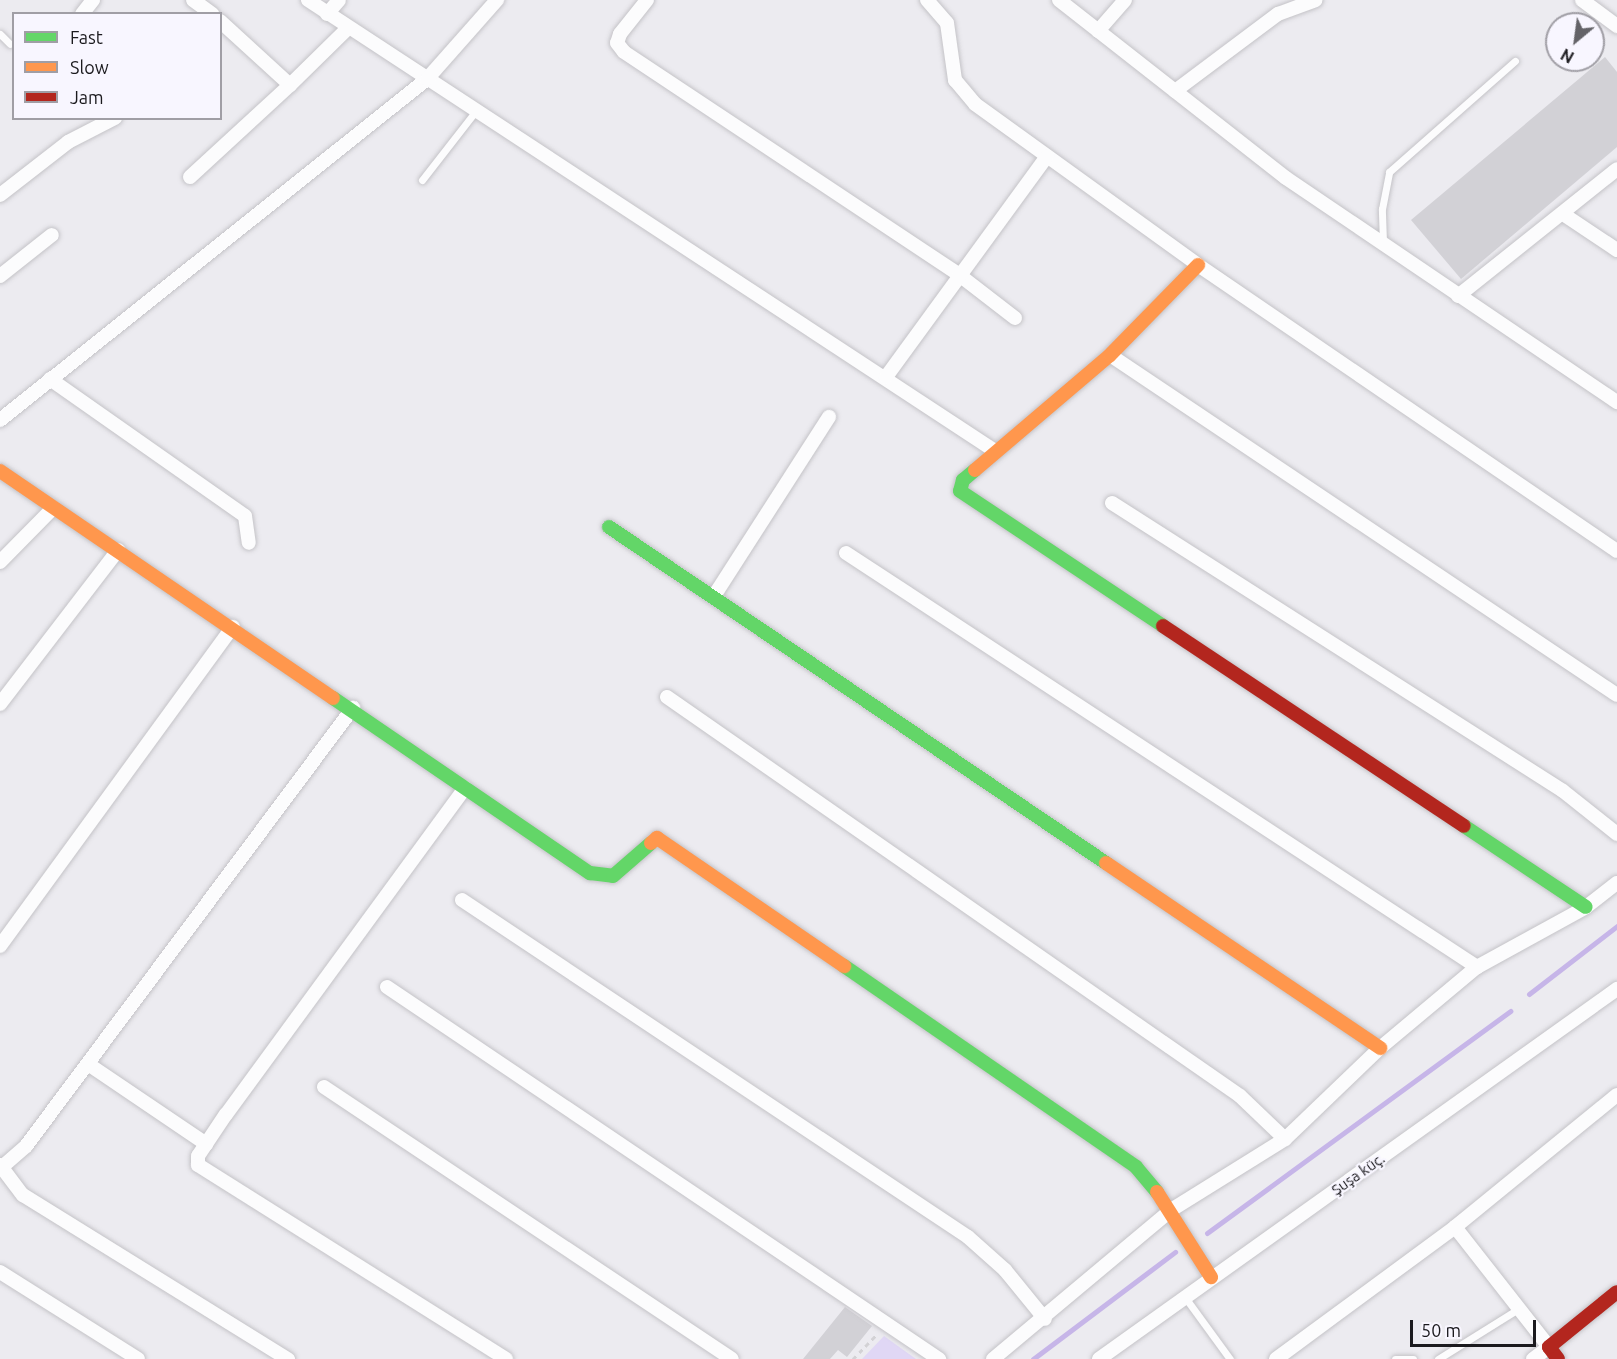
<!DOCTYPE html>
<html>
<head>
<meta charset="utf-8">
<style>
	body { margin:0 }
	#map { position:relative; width:1617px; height:1359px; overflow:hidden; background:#ecebf0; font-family:Ubuntu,sans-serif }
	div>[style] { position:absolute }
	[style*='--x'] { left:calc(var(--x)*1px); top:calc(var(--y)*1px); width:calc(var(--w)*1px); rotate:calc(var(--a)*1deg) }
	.green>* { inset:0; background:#e0d7f5 }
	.stream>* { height:5px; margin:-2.5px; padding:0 2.5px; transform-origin:2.5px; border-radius:2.5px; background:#c6b5e8 }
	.building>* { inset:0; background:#d2d1d6 }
	.path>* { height:3px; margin-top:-1.5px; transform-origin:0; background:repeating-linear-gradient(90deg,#d3d2d5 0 4.5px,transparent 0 9px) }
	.roads { filter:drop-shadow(0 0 2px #c4c3c7) drop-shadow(0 0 2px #c4c3c7) }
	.lane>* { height:7px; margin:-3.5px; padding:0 3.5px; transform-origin:3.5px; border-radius:3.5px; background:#fcfcfd }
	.street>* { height:14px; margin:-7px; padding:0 7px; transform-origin:7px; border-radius:7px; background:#fcfcfd }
	.fast>* { height:14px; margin:-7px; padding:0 7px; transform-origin:7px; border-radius:7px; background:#63d668 }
	.slow>* { height:14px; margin:-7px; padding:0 7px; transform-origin:7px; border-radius:7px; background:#ff974d }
	.jam>* { height:14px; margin:-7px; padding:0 7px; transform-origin:7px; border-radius:7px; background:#b3261e }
	span { translate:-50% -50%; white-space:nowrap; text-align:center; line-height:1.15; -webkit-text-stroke:4.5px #f8f6ff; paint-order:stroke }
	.street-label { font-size:15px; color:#1b1a1e }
	.legend { position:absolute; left:12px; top:12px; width:210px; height:108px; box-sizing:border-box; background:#f8f6ff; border:2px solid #a09ea5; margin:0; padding:8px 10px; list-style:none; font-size:18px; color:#1b1a1e }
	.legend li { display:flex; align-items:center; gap:12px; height:30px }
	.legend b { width:30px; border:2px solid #a09ea5 }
	.north { position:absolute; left:1545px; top:12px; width:60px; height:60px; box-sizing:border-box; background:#f8f6ff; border:2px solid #a09ea5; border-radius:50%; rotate:209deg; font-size:16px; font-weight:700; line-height:24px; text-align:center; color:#1b1a1e }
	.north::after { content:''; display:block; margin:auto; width:21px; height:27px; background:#646368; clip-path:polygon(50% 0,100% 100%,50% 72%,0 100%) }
	.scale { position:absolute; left:1410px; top:1320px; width:126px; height:27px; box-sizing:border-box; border:3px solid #1b1a1e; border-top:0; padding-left:8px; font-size:18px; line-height:21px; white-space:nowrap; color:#1b1a1e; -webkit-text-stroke:4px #f8f6ff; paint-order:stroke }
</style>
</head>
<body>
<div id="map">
	<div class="green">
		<i style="clip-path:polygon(884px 1336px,916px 1359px,862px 1359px)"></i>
	</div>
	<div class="stream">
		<i style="--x:1529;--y:994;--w:111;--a:-37.7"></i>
		<i style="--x:1207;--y:1233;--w:376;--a:-36.2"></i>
		<i style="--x:1033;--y:1359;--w:178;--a:-37"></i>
	</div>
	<div class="building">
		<i style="clip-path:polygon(1605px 57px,1617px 72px,1617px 147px,1461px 279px,1411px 220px)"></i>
		<i style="clip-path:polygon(845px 1307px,872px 1326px,847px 1357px,838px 1350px,830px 1359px,803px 1359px)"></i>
	</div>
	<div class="path">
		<i style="--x:853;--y:1359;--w:33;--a:-46"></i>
	</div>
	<div class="roads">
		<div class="lane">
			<i style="--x:0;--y:34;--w:14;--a:45"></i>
			<i style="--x:422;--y:180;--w:86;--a:-52.1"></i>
			<i style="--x:1383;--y:242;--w:33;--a:-92"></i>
			<i style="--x:1382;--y:209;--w:38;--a:-79"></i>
			<i style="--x:1389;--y:172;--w:168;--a:-41.4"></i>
			<i style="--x:1184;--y:1296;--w:78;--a:53.9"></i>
			<i style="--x:1395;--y:1359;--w:18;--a:0"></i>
			<i style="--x:1438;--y:1359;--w:94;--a:-32"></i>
		</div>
		<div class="street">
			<i style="--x:193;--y:0;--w:24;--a:36"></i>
			<i style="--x:308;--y:0;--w:822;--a:33.28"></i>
			<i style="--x:647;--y:0;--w:43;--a:128.5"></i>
			<i style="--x:620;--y:34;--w:9;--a:108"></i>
			<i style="--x:617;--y:43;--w:11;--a:52"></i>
			<i style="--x:624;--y:52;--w:401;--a:33.6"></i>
			<i style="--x:958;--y:274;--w:72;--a:37.7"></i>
			<i style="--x:927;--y:0;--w:30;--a:49"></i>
			<i style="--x:947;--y:23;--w:58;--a:82"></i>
			<i style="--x:955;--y:80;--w:31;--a:50"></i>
			<i style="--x:975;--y:104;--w:275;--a:35.8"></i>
			<i style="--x:1198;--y:265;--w:507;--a:34.32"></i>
			<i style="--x:1059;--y:0;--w:288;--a:38.1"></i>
			<i style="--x:1286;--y:178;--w:400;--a:34.1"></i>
			<i style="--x:1582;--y:0;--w:44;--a:36.6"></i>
			<i style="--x:82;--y:14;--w:18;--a:-52"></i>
			<i style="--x:327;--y:14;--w:18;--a:-49"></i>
			<i style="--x:220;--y:21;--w:95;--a:42.4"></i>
			<i style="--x:290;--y:85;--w:80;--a:-44.5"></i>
			<i style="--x:1098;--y:31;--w:41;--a:-48.9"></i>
			<i style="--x:1175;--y:91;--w:129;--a:-36.8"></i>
			<i style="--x:1278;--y:14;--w:40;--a:-20.2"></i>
			<i style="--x:190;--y:177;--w:136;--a:-42.6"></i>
			<i style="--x:0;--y:195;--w:86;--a:-37.9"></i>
			<i style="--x:68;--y:142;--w:53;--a:-27.1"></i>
			<i style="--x:1563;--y:214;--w:65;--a:33.7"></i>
			<i style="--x:0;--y:276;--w:66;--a:-38.3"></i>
			<i style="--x:1458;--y:296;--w:203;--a:-38.6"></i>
			<i style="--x:1110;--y:355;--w:610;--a:33.85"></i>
			<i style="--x:886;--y:377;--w:273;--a:-53.9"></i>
			<i style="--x:50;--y:379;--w:238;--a:35.1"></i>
			<i style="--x:245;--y:516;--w:27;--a:82"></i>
			<i style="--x:0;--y:420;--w:546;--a:-38.61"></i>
			<i style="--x:427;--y:79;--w:106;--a:-48.5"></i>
			<i style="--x:1112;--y:503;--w:535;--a:32.56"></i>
			<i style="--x:1563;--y:791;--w:69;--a:38.5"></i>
			<i style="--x:846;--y:553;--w:755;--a:33.27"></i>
			<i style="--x:0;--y:562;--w:76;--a:-45.5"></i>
			<i style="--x:714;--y:596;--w:213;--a:-57.3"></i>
			<i style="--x:667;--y:697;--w:698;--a:34.85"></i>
			<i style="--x:1240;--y:1096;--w:62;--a:43.7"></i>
			<i style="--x:0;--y:704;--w:194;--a:-52.5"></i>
			<i style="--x:465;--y:788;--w:404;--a:126.2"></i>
			<i style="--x:226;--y:1114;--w:50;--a:123.7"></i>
			<i style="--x:198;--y:1156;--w:9;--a:90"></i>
			<i style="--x:198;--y:1165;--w:364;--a:32.2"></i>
			<i style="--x:462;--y:900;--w:608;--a:33.66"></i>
			<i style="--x:968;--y:1237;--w:50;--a:41.7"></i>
			<i style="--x:1005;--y:1270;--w:63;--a:50.8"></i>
			<i style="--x:0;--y:946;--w:395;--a:-53.9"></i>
			<i style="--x:387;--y:987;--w:666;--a:33.98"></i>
			<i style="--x:88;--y:1064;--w:143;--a:34.1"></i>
			<i style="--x:324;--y:1087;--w:490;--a:33.7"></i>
			<i style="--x:0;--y:1165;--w:38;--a:53"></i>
			<i style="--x:23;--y:1195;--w:312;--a:31.8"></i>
			<i style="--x:2;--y:1167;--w:32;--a:-41"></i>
			<i style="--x:26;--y:1146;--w:547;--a:-53.26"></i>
			<i style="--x:1455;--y:1227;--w:152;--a:51.9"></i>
			<i style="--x:1549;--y:1347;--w:20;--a:143"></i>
			<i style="--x:0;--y:1272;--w:163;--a:32.2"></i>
			<i style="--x:993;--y:1359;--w:232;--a:-39.9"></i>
			<i style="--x:1171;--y:1210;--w:134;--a:-31.9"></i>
			<i style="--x:1285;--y:1139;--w:132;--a:-43.8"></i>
			<i style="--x:1380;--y:1048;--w:126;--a:-39.9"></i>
			<i style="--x:1477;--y:967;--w:124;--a:-28.8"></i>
			<i style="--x:1586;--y:907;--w:39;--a:-38"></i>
			<i style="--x:1099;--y:1359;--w:637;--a:-35.54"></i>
			<i style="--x:1276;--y:1359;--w:222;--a:-36.4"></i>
			<i style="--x:1455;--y:1227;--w:209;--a:-39.2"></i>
		</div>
		<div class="fast">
			<i style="--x:975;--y:470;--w:16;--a:140"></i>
			<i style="--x:963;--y:480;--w:11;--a:105"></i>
			<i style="--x:960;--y:491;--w:244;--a:33.6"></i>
			<i style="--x:609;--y:527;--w:600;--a:34.06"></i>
			<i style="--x:333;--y:698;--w:311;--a:34.3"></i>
			<i style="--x:590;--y:873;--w:23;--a:7"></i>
			<i style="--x:613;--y:876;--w:50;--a:-41"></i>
			<i style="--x:1464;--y:826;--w:146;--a:33.6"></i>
			<i style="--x:844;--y:966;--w:354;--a:34.5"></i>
			<i style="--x:1136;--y:1167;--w:33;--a:50"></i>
		</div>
		<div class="slow">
			<i style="--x:975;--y:470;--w:177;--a:-40.4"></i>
			<i style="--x:1110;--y:355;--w:126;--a:-45.6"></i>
			<i style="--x:0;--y:471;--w:403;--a:34.3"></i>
			<i style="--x:651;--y:843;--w:8;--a:-40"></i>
			<i style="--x:657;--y:838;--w:227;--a:34.4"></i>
			<i style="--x:1106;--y:863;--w:331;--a:34"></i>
			<i style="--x:1157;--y:1192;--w:101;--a:57.6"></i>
		</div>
		<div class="jam">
			<i style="--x:1163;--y:626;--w:361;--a:33.6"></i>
			<i style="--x:1558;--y:1359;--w:15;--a:-127"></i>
			<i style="--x:1549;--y:1347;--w:87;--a:-39"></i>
		</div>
	</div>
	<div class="street-label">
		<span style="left:1358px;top:1174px;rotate:-35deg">Şuşa küç.</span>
	</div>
	<ul class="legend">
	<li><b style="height:8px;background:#63d668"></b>Fast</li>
	<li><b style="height:8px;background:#ff974d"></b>Slow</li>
	<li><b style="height:8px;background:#b3261e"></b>Jam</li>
	</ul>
	<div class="north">N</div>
	<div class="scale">50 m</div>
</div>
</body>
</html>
